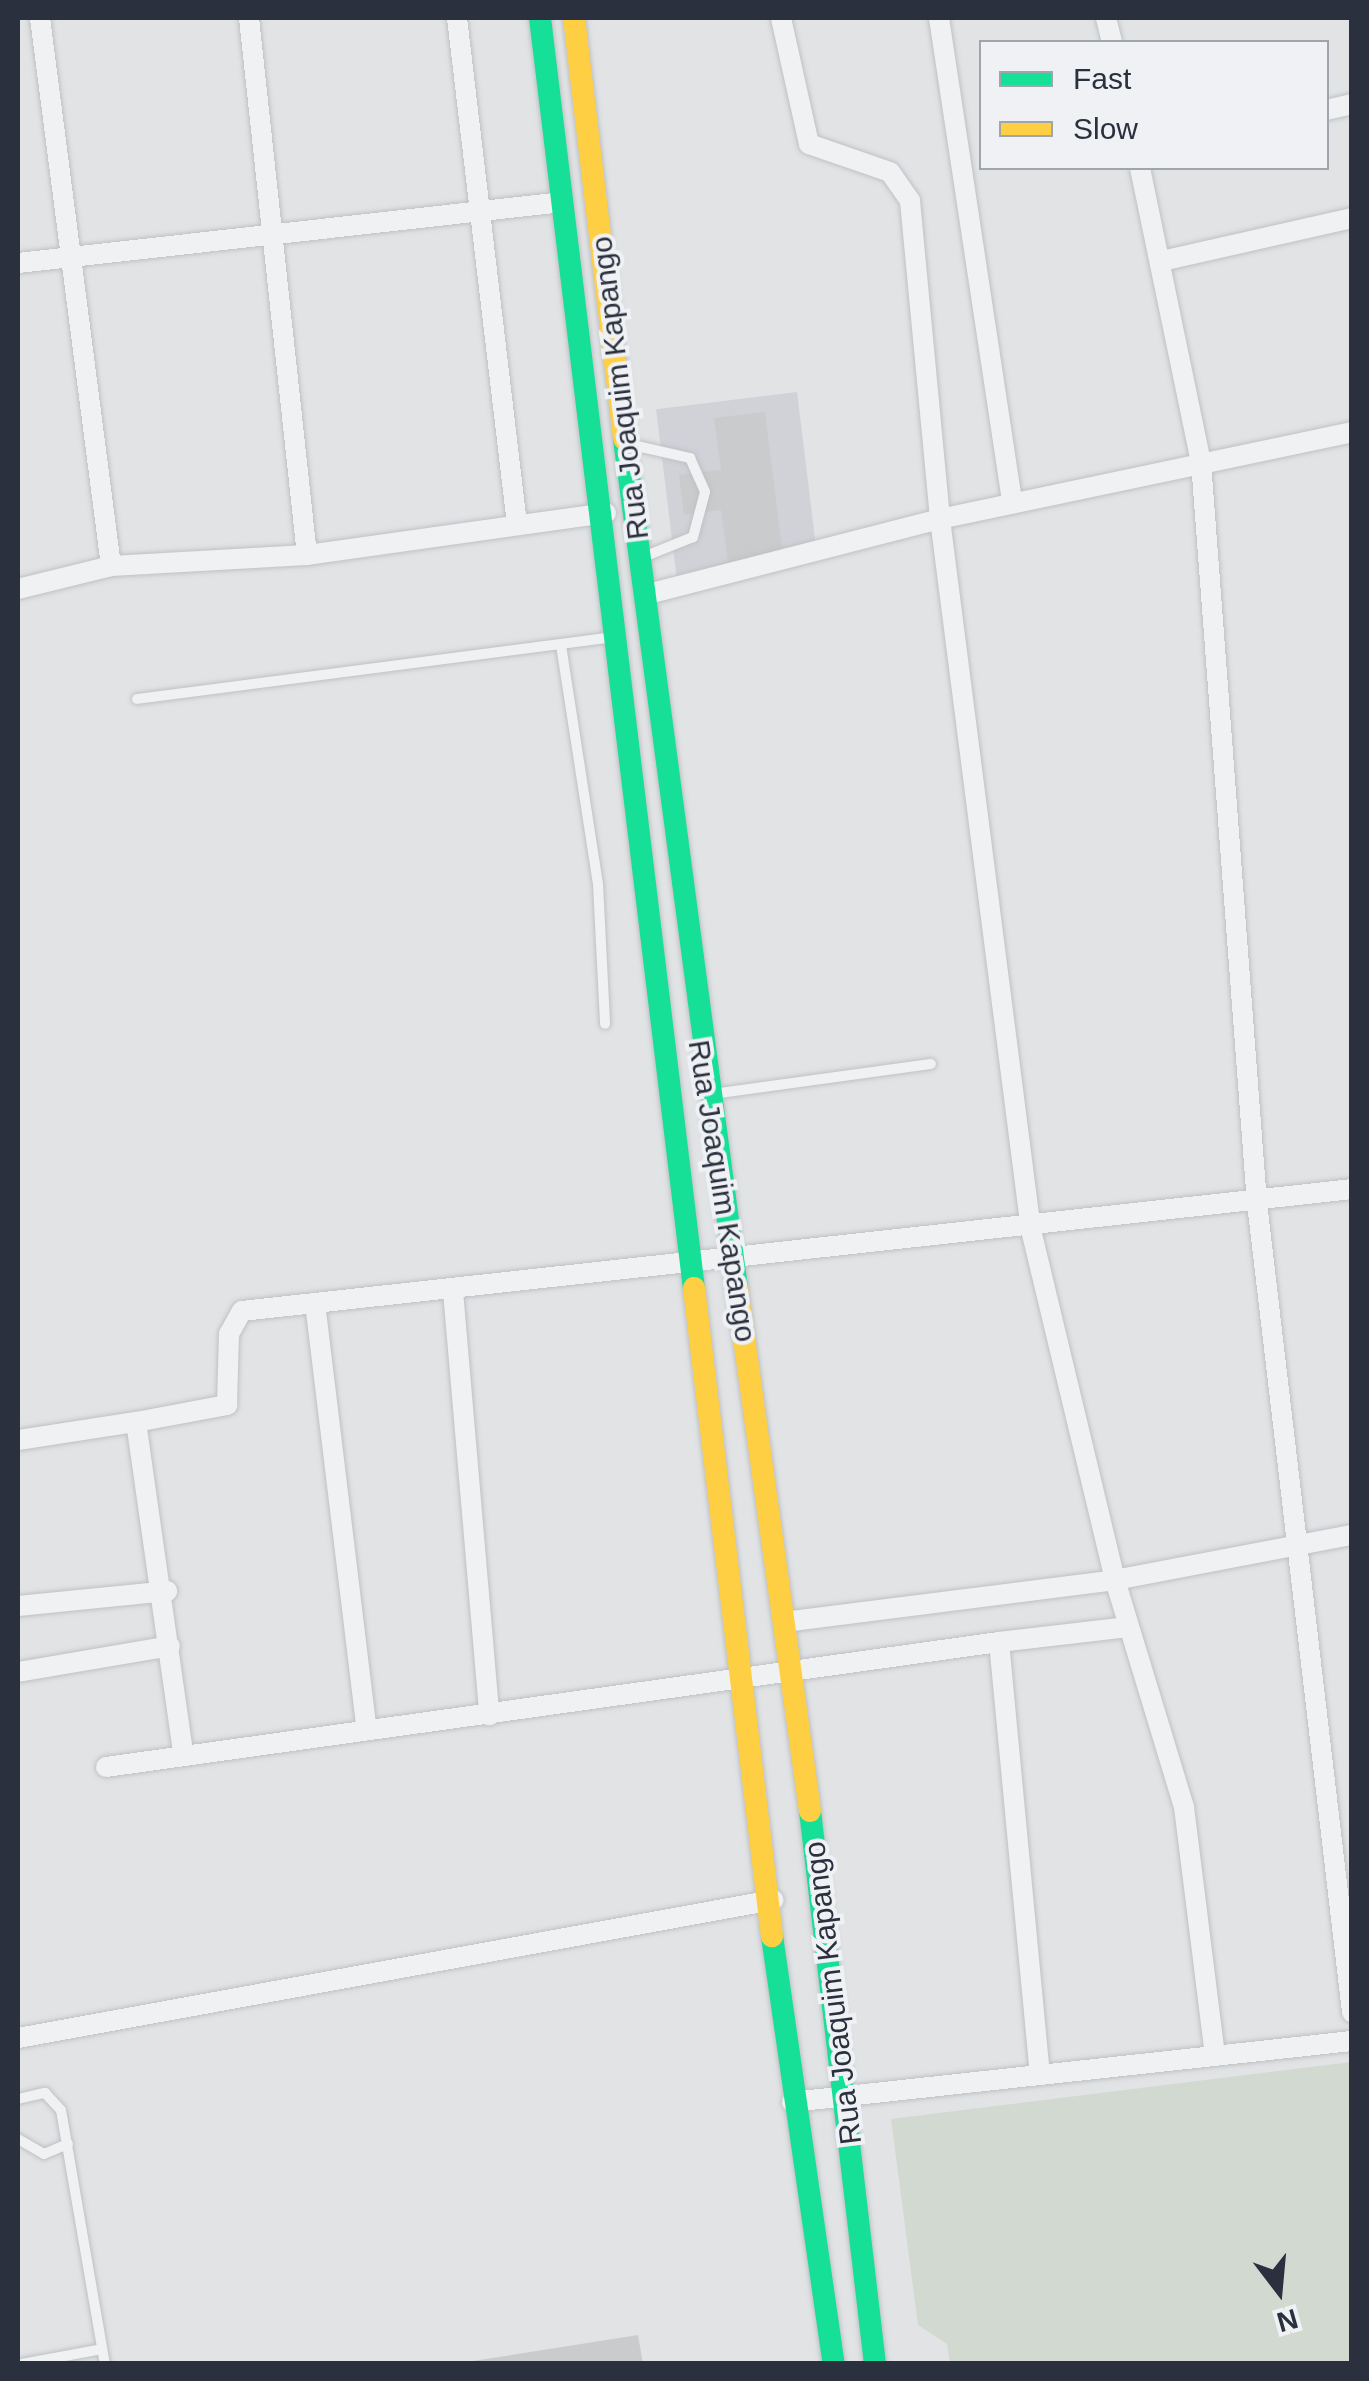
<!DOCTYPE html>
<html>
<head>
<meta charset="utf-8">
<style>
	body { margin:0 }
	#map { position:relative; width:1369px; height:2381px; overflow:hidden; background:#e1e3e5; font-family:Arial,sans-serif }
	div>[style] { position:absolute }
	[style*='--x'] { left:calc(var(--x)*1px); top:calc(var(--y)*1px); width:calc(var(--w)*1px); rotate:calc(var(--a)*1deg) }
	.built>* { inset:0; background:#d0d2d8; transform-origin:0 0 }
	.green>* { inset:0; background:#d2d9d1 }
	.building>* { inset:0; background:#c9cbcd }
	.roads { filter:drop-shadow(0 0 2px #bfc1c3) drop-shadow(0 0 2px #bfc1c3) }
	.lane>* { height:10px; margin:-5px; padding:0 5px; transform-origin:5px; border-radius:5px; background:#f0f1f3 }
	.street>* { height:20px; margin:-10px; padding:0 10px; transform-origin:10px; border-radius:10px; background:#f0f1f3 }
	.fast>* { height:22px; margin:-11px; padding:0 11px; transform-origin:11px; border-radius:11px; background:#16e098 }
	.slow>* { height:22px; margin:-11px; padding:0 11px; transform-origin:11px; border-radius:11px; background:#ffcf43 }
	span { translate:-50% -50%; white-space:nowrap; text-align:center; line-height:1.15; -webkit-text-stroke:8px #eff1f5; paint-order:stroke }
	.street-label { font-size:30px; color:#2a303d }
	.frame { position:absolute; inset:0; border:20px solid #2a303d; pointer-events:none }
	.legend { position:absolute; left:979px; top:40px; width:350px; height:130px; box-sizing:border-box; background:#eff1f5; border:2px solid #a0a4ab; margin:0; padding:12px 18px; list-style:none; font-size:30px; color:#2a303d }
	.legend li { display:flex; align-items:center; gap:20px; height:50px }
	.legend b { width:50px; border:2px solid #a0a4ab }
	.north { position:absolute; left:1229px; top:2241px; width:100px; height:100px; -webkit-text-stroke:8px #eff1f5; paint-order:stroke; rotate:164deg; font-size:28px; font-weight:700; line-height:40px; text-align:center; color:#2a303d }
	.north::after { content:''; display:block; margin:auto; width:35px; height:45px; background:#2a303d; clip-path:polygon(50% 0,100% 100%,50% 72%,0 100%) }
</style>
</head>
<body>
<div id="map">
	<div class="built">
		<i style="left:797px;top:392px;width:169px;height:142px;rotate:83deg"></i>
	</div>
	<div class="green">
		<i style="clip-path:polygon(1351px 2062px,1351px 2363px,950px 2363px,947px 2344px,918px 2325px,891px 2119px)"></i>
	</div>
	<div class="building">
		<i style="clip-path:polygon(765px 412px,783px 556px,728px 563px,721px 510px,684px 515px,679px 475px,721px 470px,714px 418px)"></i>
		<i style="clip-path:polygon(638px 2335px,643px 2364px,474px 2364px,473px 2361px)"></i>
	</div>
	<div class="roads">
		<div class="lane">
			<i style="--x:628;--y:444;--w:64;--a:12.7"></i>
			<i style="--x:690;--y:458;--w:37;--a:66"></i>
			<i style="--x:705;--y:492;--w:47;--a:104.9"></i>
			<i style="--x:693;--y:537;--w:56;--a:158"></i>
			<i style="--x:561;--y:645;--w:242;--a:81.2"></i>
			<i style="--x:598;--y:884;--w:140;--a:87.1"></i>
			<i style="--x:137;--y:699;--w:480;--a:-7.4"></i>
			<i style="--x:712;--y:1094;--w:221;--a:-7.8"></i>
			<i style="--x:18;--y:2099;--w:28;--a:-13"></i>
			<i style="--x:45;--y:2093;--w:23;--a:47"></i>
			<i style="--x:61;--y:2110;--w:258;--a:80.2"></i>
			<i style="--x:18;--y:2139;--w:30;--a:30"></i>
			<i style="--x:44;--y:2154;--w:26;--a:-23"></i>
			<i style="--x:22;--y:2364;--w:81;--a:-10.6"></i>
		</div>
		<div class="street">
			<i style="--x:40;--y:18;--w:553;--a:82.62"></i>
			<i style="--x:249;--y:18;--w:540;--a:83.84"></i>
			<i style="--x:457;--y:18;--w:510;--a:83.24"></i>
			<i style="--x:781;--y:18;--w:129;--a:77.5"></i>
			<i style="--x:809;--y:144;--w:86;--a:19.1"></i>
			<i style="--x:890;--y:172;--w:35;--a:55"></i>
			<i style="--x:910;--y:201;--w:319;--a:84.6"></i>
			<i style="--x:940;--y:519;--w:717;--a:82.71"></i>
			<i style="--x:1031;--y:1230;--w:360;--a:76.5"></i>
			<i style="--x:1115;--y:1580;--w:237;--a:73.1"></i>
			<i style="--x:1184;--y:1807;--w:250;--a:82.9"></i>
			<i style="--x:939;--y:18;--w:490;--a:81.4"></i>
			<i style="--x:1106;--y:18;--w:25;--a:76"></i>
			<i style="--x:1326;--y:110;--w:27;--a:-13"></i>
			<i style="--x:1140;--y:168;--w:300;--a:78.3"></i>
			<i style="--x:1201;--y:462;--w:743;--a:85.68"></i>
			<i style="--x:1257;--y:1203;--w:815;--a:83.3"></i>
			<i style="--x:1166;--y:260;--w:191;--a:-12.7"></i>
			<i style="--x:18;--y:263;--w:548;--a:-6.39"></i>
			<i style="--x:18;--y:589;--w:96;--a:-13.9"></i>
			<i style="--x:111;--y:566;--w:196;--a:-3.2"></i>
			<i style="--x:307;--y:555;--w:302;--a:-8"></i>
			<i style="--x:644;--y:595;--w:306;--a:-14.4"></i>
			<i style="--x:940;--y:519;--w:421;--a:-11.9"></i>
			<i style="--x:453;--y:1291;--w:426;--a:85.1"></i>
			<i style="--x:315;--y:1303;--w:424;--a:83.1"></i>
			<i style="--x:18;--y:1440;--w:119;--a:-8.7"></i>
			<i style="--x:18;--y:1606;--w:150;--a:-5.7"></i>
			<i style="--x:784;--y:1622;--w:334;--a:-7.2"></i>
			<i style="--x:1115;--y:1580;--w:241;--a:-10.8"></i>
			<i style="--x:999;--y:1642;--w:130;--a:-6.6"></i>
			<i style="--x:18;--y:1672;--w:154;--a:-9.7"></i>
			<i style="--x:183;--y:1752;--w:333;--a:-98.1"></i>
			<i style="--x:136;--y:1422;--w:93;--a:-10.6"></i>
			<i style="--x:227;--y:1405;--w:71;--a:-88.4"></i>
			<i style="--x:229;--y:1334;--w:26;--a:-61"></i>
			<i style="--x:242;--y:1311;--w:1117;--a:-6.27"></i>
			<i style="--x:106;--y:1767;--w:902;--a:-7.97"></i>
			<i style="--x:999;--y:1642;--w:434;--a:84.6"></i>
			<i style="--x:18;--y:2038;--w:768;--a:-10.36"></i>
			<i style="--x:792;--y:2102;--w:563;--a:-6.22"></i>
		</div>
		<div class="fast">
			<i style="--x:540;--y:18;--w:1279;--a:83.09"></i>
			<i style="--x:624;--y:439;--w:856;--a:82.42"></i>
			<i style="--x:810;--y:1811;--w:557;--a:83.3"></i>
			<i style="--x:772;--y:1936;--w:432;--a:81.8"></i>
		</div>
		<div class="slow">
			<i style="--x:574;--y:18;--w:424;--a:83.2"></i>
			<i style="--x:694;--y:1288;--w:653;--a:83.14"></i>
			<i style="--x:737;--y:1288;--w:528;--a:82.05"></i>
		</div>
	</div>
	<div class="street-label">
		<span style="left:620px;top:388px;rotate:-97deg">Rua Joaquim Kapango</span>
		<span style="left:722px;top:1191px;rotate:81deg">Rua Joaquim Kapango</span>
		<span style="left:833px;top:1993px;rotate:-97deg">Rua Joaquim Kapango</span>
	</div>
	<div class="frame"></div>
	<ul class="legend">
	<li><b style="height:12px;background:#16e098"></b>Fast</li>
	<li><b style="height:12px;background:#ffcf43"></b>Slow</li>
	</ul>
	<div class="north">N</div>
</div>
</body>
</html>
